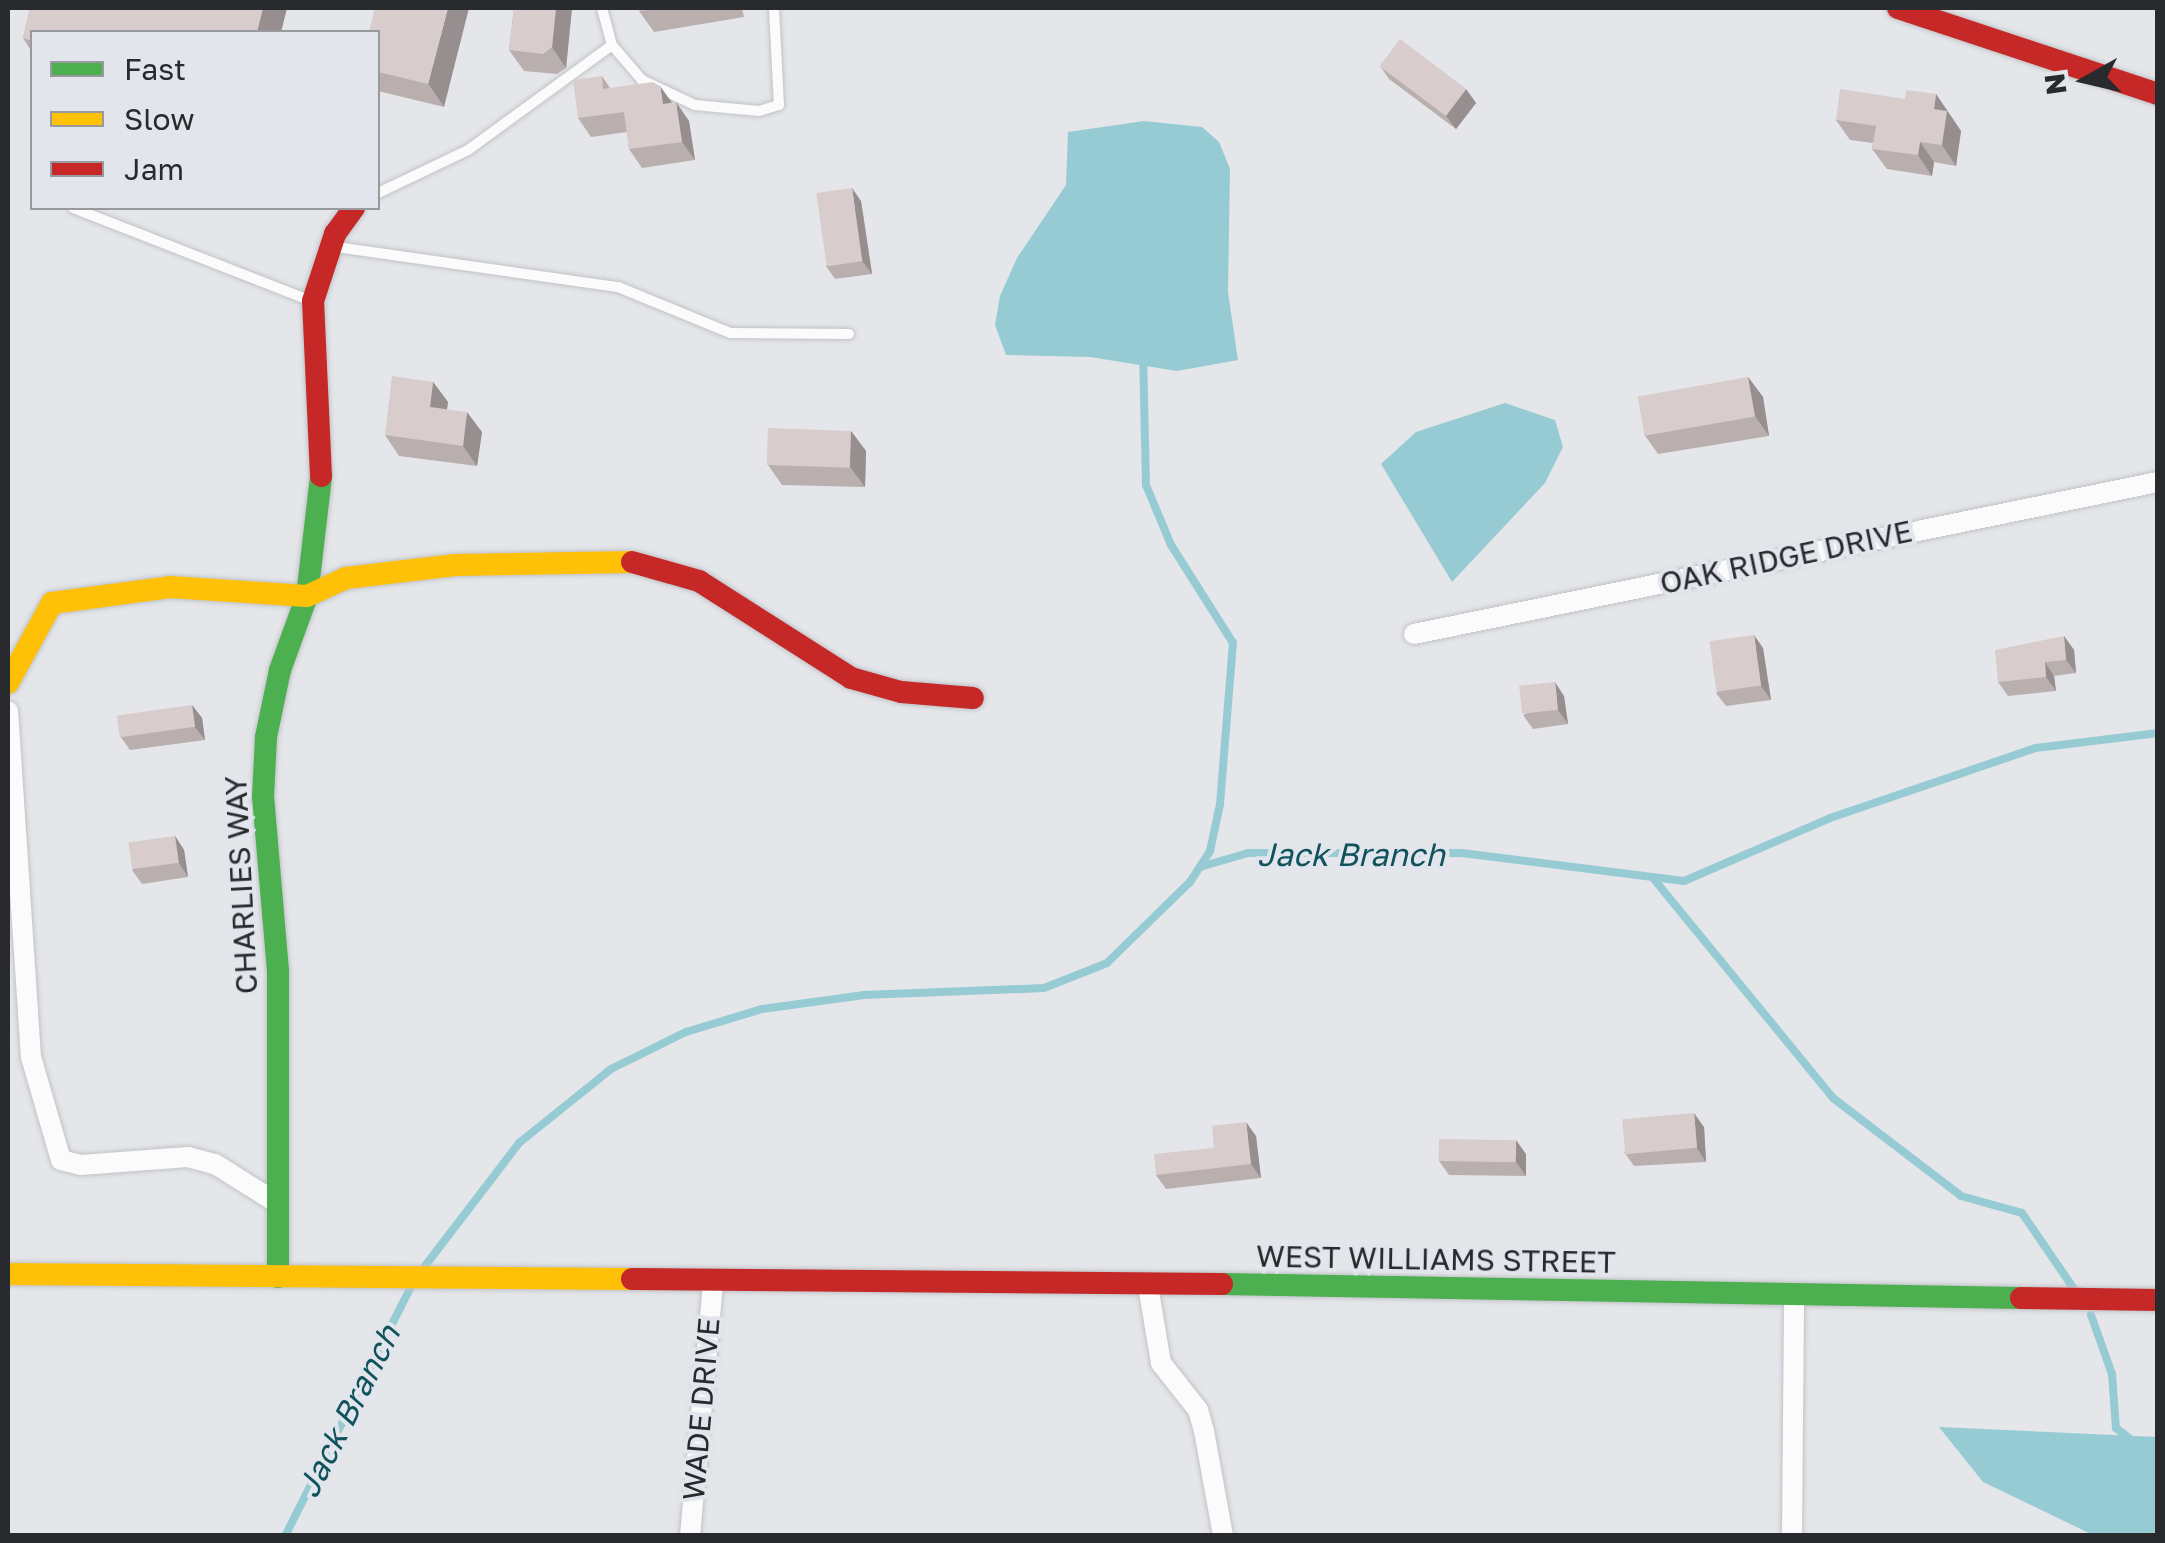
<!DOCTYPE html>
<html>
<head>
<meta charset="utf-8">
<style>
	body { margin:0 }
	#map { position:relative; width:2165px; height:1543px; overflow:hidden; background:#e4e6ea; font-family:"Golos Text",sans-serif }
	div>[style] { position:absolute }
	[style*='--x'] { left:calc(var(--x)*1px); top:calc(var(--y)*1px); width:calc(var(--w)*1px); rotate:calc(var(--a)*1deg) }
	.water>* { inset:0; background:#96cbd4 }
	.stream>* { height:8px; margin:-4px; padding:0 4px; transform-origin:4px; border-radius:4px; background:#96cbd4 }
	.roads { filter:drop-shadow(0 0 2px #c1c3c6) drop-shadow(0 0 2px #c1c3c6) }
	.lane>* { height:10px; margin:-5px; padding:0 5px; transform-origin:5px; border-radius:5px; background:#fbfbfc }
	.street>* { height:20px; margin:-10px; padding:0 10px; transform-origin:10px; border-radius:10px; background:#fbfbfc }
	.fast>* { height:22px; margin:-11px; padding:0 11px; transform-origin:11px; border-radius:11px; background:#4caf50 }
	.slow>* { height:22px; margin:-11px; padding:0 11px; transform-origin:11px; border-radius:11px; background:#ffc107 }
	.jam>* { height:22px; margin:-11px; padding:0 11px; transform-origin:11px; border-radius:11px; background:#c62828 }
	.wall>* { inset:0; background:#baafaf }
	.shaded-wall>* { inset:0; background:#978f8f }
	.building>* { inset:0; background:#d8cccc; transform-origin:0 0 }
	span { translate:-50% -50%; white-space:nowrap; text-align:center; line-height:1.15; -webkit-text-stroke:8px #e2e5ec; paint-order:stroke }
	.street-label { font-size:30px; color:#292a2d }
	.water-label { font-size:32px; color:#11535c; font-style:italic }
	.frame { position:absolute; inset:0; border:10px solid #292a2d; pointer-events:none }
	.legend { position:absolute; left:30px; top:30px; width:350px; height:180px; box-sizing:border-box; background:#e2e5ec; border:2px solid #989aa0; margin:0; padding:12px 18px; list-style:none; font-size:30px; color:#292a2d }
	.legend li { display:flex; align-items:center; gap:20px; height:50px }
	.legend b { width:50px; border:2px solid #989aa0 }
	.north { position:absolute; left:2035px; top:30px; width:100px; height:100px; -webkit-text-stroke:8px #e2e5ec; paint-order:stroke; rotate:262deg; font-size:28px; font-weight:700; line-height:40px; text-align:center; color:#292a2d }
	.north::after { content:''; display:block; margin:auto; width:35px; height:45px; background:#292a2d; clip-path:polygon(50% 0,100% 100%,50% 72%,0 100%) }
</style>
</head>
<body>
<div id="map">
	<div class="water">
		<i style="clip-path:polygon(1144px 121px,1202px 127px,1219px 142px,1230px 169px,1228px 292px,1238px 360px,1177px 371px,1090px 357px,1006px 355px,995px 325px,1000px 296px,1017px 258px,1066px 185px,1068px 132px)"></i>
		<i style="clip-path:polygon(1505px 403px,1555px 420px,1563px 447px,1545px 483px,1452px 582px,1381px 464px,1416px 432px)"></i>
		<i style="clip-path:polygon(1939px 1427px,2157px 1437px,2157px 1535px,2093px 1535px,1983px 1482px)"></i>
	</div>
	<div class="stream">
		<i style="--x:1200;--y:867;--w:50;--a:-16.3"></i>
		<i style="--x:1248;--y:853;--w:214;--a:0"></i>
		<i style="--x:1462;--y:853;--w:224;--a:7.2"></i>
		<i style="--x:1684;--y:881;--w:159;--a:-23.3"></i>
		<i style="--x:1830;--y:818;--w:218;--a:-18.8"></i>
		<i style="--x:2036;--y:748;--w:123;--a:-7"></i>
		<i style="--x:1653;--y:878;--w:284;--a:50.7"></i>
		<i style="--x:1833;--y:1098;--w:161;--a:37.4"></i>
		<i style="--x:1961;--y:1196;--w:63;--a:15.6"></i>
		<i style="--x:2022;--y:1213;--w:92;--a:55.6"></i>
		<i style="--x:425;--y:1266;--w:155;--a:-52.6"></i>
		<i style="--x:519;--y:1143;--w:118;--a:-38.8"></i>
		<i style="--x:611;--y:1069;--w:84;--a:-26.3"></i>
		<i style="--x:686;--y:1032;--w:79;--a:-16.8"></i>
		<i style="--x:762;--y:1009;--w:103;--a:-7.8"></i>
		<i style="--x:864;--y:995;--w:180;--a:-2.2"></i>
		<i style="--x:1044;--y:988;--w:68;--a:-21.6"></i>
		<i style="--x:1107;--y:963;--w:116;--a:-44.3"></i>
		<i style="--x:1190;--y:882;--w:37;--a:-57"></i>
		<i style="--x:1210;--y:851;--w:48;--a:-78"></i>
		<i style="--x:1220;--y:804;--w:162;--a:-85.4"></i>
		<i style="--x:1233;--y:643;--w:116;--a:-122.3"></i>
		<i style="--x:1171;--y:545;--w:65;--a:-112.6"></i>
		<i style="--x:1146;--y:485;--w:131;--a:-91.3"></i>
		<i style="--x:2091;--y:1315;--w:63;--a:70.4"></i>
		<i style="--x:2112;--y:1374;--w:54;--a:85.8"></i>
		<i style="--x:2116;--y:1428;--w:24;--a:38"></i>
		<i style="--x:285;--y:1536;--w:279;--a:-63.2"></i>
	</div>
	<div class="roads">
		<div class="lane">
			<i style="--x:602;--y:8;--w:38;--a:75"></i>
			<i style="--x:612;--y:45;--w:46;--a:49.4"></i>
			<i style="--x:642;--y:80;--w:59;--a:25.3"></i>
			<i style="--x:695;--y:105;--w:64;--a:5.4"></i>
			<i style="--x:759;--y:111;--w:21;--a:-17"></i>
			<i style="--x:779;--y:105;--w:97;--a:-93"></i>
			<i style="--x:378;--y:193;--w:100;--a:-25.5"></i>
			<i style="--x:468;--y:150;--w:178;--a:-36.1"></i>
			<i style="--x:73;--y:208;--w:256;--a:21.3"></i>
			<i style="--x:336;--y:247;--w:285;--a:8.1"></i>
			<i style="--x:618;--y:287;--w:121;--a:22.3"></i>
			<i style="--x:730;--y:333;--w:119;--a:0.5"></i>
		</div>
		<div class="street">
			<i style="--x:1414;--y:634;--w:759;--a:-11.55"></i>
			<i style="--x:8;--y:711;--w:347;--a:86.2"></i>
			<i style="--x:31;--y:1057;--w:107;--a:73.8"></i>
			<i style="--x:61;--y:1160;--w:21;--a:14"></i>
			<i style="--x:81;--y:1165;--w:107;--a:-4.3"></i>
			<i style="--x:188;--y:1157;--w:28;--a:15"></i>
			<i style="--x:215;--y:1164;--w:70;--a:32.1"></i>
			<i style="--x:1148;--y:1286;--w:78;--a:80.4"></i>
			<i style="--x:1161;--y:1363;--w:60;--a:51.8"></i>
			<i style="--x:1198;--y:1410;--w:22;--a:74"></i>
			<i style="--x:1204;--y:1431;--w:107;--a:79.7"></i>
			<i style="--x:690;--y:1536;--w:254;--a:-84.8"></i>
			<i style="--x:1792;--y:1536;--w:240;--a:-89.5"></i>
		</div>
		<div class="fast">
			<i style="--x:278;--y:1277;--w:306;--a:-90"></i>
			<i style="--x:278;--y:971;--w:175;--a:-94.9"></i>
			<i style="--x:263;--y:797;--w:60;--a:-87.1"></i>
			<i style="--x:266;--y:737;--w:68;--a:-78.2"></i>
			<i style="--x:280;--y:670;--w:79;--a:-70"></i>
			<i style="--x:307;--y:596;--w:121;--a:-83.3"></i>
			<i style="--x:1222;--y:1284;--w:799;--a:1"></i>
		</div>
		<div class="slow">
			<i style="--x:8;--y:683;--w:91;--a:-61.2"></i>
			<i style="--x:52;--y:603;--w:119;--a:-7.7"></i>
			<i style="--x:170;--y:587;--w:137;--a:3.8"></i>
			<i style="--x:307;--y:596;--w:43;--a:-24.8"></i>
			<i style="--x:346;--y:578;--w:110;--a:-6.8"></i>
			<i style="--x:455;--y:565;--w:177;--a:-1"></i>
			<i style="--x:8;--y:1274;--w:624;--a:0.46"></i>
		</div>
		<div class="jam">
			<i style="--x:1898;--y:8;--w:274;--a:18.3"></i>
			<i style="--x:321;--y:476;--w:175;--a:-92.6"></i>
			<i style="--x:313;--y:301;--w:71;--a:-71.8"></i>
			<i style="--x:335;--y:234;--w:32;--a:-54"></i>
			<i style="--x:632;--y:562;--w:70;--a:15.8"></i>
			<i style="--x:699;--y:581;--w:180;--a:32.5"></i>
			<i style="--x:851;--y:678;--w:52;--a:15.6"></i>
			<i style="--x:901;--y:692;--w:72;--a:4.8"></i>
			<i style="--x:632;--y:1279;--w:590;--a:0.49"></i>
			<i style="--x:2021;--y:1298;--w:137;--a:0.8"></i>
		</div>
	</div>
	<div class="wall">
		<i style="clip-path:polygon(30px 8px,287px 8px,281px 32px,32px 32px,32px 52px,23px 38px)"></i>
		<i style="clip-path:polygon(375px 8px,444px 107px,378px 91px,378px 32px)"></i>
		<i style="clip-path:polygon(514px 8px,572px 8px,566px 68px,557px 74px,524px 71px,509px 50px)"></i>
		<i style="clip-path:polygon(639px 8px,742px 8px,744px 17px,654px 32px,639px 11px)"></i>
		<i style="clip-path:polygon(1380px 66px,1466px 89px,1476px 103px,1456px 129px,1389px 79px)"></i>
		<i style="clip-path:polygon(602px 76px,610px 88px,672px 103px,689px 121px,695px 160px,642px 168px,629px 149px,627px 132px,591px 137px,578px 118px)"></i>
		<i style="clip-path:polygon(1936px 94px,1961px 131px,1956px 166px,1934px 162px,1932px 176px,1887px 169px,1872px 149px,1873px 143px,1850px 140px,1836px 120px,1905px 99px)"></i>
		<i style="clip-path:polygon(861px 201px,872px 274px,835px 279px,826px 266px)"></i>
		<i style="clip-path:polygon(1748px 377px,1763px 397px,1769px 436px,1658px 454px,1644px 434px)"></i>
		<i style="clip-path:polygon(433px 382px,448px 402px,447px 409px,482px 432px,477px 466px,399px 456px,385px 435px)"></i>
		<i style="clip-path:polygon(851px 431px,866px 451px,865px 487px,782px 485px,768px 465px)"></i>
		<i style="clip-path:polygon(2064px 636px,2074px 650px,2076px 673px,2054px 676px,2056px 691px,2008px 696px,1998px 682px)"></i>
		<i style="clip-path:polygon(1763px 648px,1771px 700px,1726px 706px,1716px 693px)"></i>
		<i style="clip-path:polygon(1564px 696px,1568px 724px,1533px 729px,1523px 715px)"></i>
		<i style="clip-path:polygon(192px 705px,202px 718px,205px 740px,130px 750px,120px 736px)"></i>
		<i style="clip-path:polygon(175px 836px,184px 850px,188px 877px,142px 884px,132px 870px)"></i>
		<i style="clip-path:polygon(1704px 1127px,1706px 1162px,1634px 1166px,1624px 1152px)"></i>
		<i style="clip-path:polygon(1256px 1136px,1261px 1178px,1166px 1189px,1156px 1175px,1214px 1148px)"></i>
		<i style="clip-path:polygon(1526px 1154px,1526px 1176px,1449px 1175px,1439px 1161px)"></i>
	</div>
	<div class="shaded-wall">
		<i style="clip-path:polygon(263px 8px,287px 8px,281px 32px,257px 32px)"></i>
		<i style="clip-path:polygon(448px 8px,469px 8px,444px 107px,428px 84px)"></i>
		<i style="clip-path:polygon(556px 8px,572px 8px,566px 68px,552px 47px)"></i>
		<i style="clip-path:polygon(660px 86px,673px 104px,663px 104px)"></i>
		<i style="clip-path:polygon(1466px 89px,1476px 103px,1456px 129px,1446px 116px)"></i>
		<i style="clip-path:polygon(1936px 94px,1961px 131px,1956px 166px,1942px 145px,1934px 109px)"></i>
		<i style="clip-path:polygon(676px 102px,689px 121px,695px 160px,682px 142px)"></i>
		<i style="clip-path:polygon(1920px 142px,1934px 162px,1932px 176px,1918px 155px)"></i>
		<i style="clip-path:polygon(852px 188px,861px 201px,872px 274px,862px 261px)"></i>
		<i style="clip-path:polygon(1748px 377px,1763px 397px,1769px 436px,1755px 416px)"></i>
		<i style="clip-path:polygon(433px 382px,448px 402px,444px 427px,430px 407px)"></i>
		<i style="clip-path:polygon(467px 412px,482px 432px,477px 466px,463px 446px)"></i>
		<i style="clip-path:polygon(851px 431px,866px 451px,865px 487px,850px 467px)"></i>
		<i style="clip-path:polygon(1754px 635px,1763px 648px,1771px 700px,1761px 686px)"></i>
		<i style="clip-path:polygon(2064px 636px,2074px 650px,2076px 673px,2066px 660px)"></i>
		<i style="clip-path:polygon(2045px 662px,2054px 676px,2056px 691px,2046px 677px)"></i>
		<i style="clip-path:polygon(1555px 682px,1564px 696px,1568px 724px,1558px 710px)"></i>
		<i style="clip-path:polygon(192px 705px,202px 718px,205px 740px,195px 727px)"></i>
		<i style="clip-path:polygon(175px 836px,184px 850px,188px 877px,179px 863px)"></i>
		<i style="clip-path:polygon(1694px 1113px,1704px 1127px,1706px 1162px,1697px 1148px)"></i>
		<i style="clip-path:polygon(1246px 1122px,1256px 1136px,1261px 1178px,1251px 1164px)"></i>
		<i style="clip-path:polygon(1516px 1140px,1526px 1154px,1526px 1176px,1516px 1162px)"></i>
	</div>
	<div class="building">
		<i style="clip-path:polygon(30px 8px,263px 8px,257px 32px,32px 32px,32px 41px,23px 38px)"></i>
		<i style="clip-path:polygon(375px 8px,448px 8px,428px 84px,378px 72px,378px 32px,369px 32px)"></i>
		<i style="clip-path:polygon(514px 8px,556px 8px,552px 47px,543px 54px,509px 50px)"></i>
		<i style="clip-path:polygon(639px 8px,663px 8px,639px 11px)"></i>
		<i style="left:1400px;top:39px;width:83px;height:34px;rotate:37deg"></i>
		<i style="clip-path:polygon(602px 76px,603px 89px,653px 82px,660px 86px,663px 104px,676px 102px,682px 142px,629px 149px,624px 112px,578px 118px,573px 80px)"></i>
		<i style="clip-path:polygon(1840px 89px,1905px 99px,1906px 90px,1936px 94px,1934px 109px,1947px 111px,1942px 145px,1920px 142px,1918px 155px,1872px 149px,1876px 126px,1836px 120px)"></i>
		<i style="left:852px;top:188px;width:74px;height:36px;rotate:82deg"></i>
		<i style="clip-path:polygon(392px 376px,433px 382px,430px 407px,467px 412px,463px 446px,385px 435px)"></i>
		<i style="left:1748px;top:377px;width:40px;height:112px;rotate:80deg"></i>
		<i style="left:768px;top:428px;width:83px;height:37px;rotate:2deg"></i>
		<i style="left:1754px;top:635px;width:51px;height:45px;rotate:82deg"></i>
		<i style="clip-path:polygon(2064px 636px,2066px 660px,2045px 662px,2046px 677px,1998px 682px,1995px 650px)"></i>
		<i style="left:1555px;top:682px;width:28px;height:36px;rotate:84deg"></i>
		<i style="left:192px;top:705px;width:22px;height:76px;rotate:82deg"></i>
		<i style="left:175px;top:836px;width:27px;height:47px;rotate:82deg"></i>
		<i style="left:1694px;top:1113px;width:35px;height:72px;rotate:85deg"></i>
		<i style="clip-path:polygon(1246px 1122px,1251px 1164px,1156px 1175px,1154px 1154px,1214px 1148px,1212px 1126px)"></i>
		<i style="left:1439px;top:1139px;width:77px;height:22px;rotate:1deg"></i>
	</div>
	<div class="street-label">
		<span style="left:1786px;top:557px;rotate:-12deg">OAK RIDGE DRIVE</span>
		<span style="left:241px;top:885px;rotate:-93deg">CHARLIES WAY</span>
		<span style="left:1436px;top:1259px;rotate:1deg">WEST WILLIAMS STREET</span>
		<span style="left:701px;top:1409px;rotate:-85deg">WADE DRIVE</span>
	</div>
	<div class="water-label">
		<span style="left:1351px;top:854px">Jack Branch</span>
		<span style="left:348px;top:1411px;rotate:-63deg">Jack Branch</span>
	</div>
	<div class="frame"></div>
	<ul class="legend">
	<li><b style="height:12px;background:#4caf50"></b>Fast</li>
	<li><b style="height:12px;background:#ffc107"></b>Slow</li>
	<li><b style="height:12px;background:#c62828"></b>Jam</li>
	</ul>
	<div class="north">N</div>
</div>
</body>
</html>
